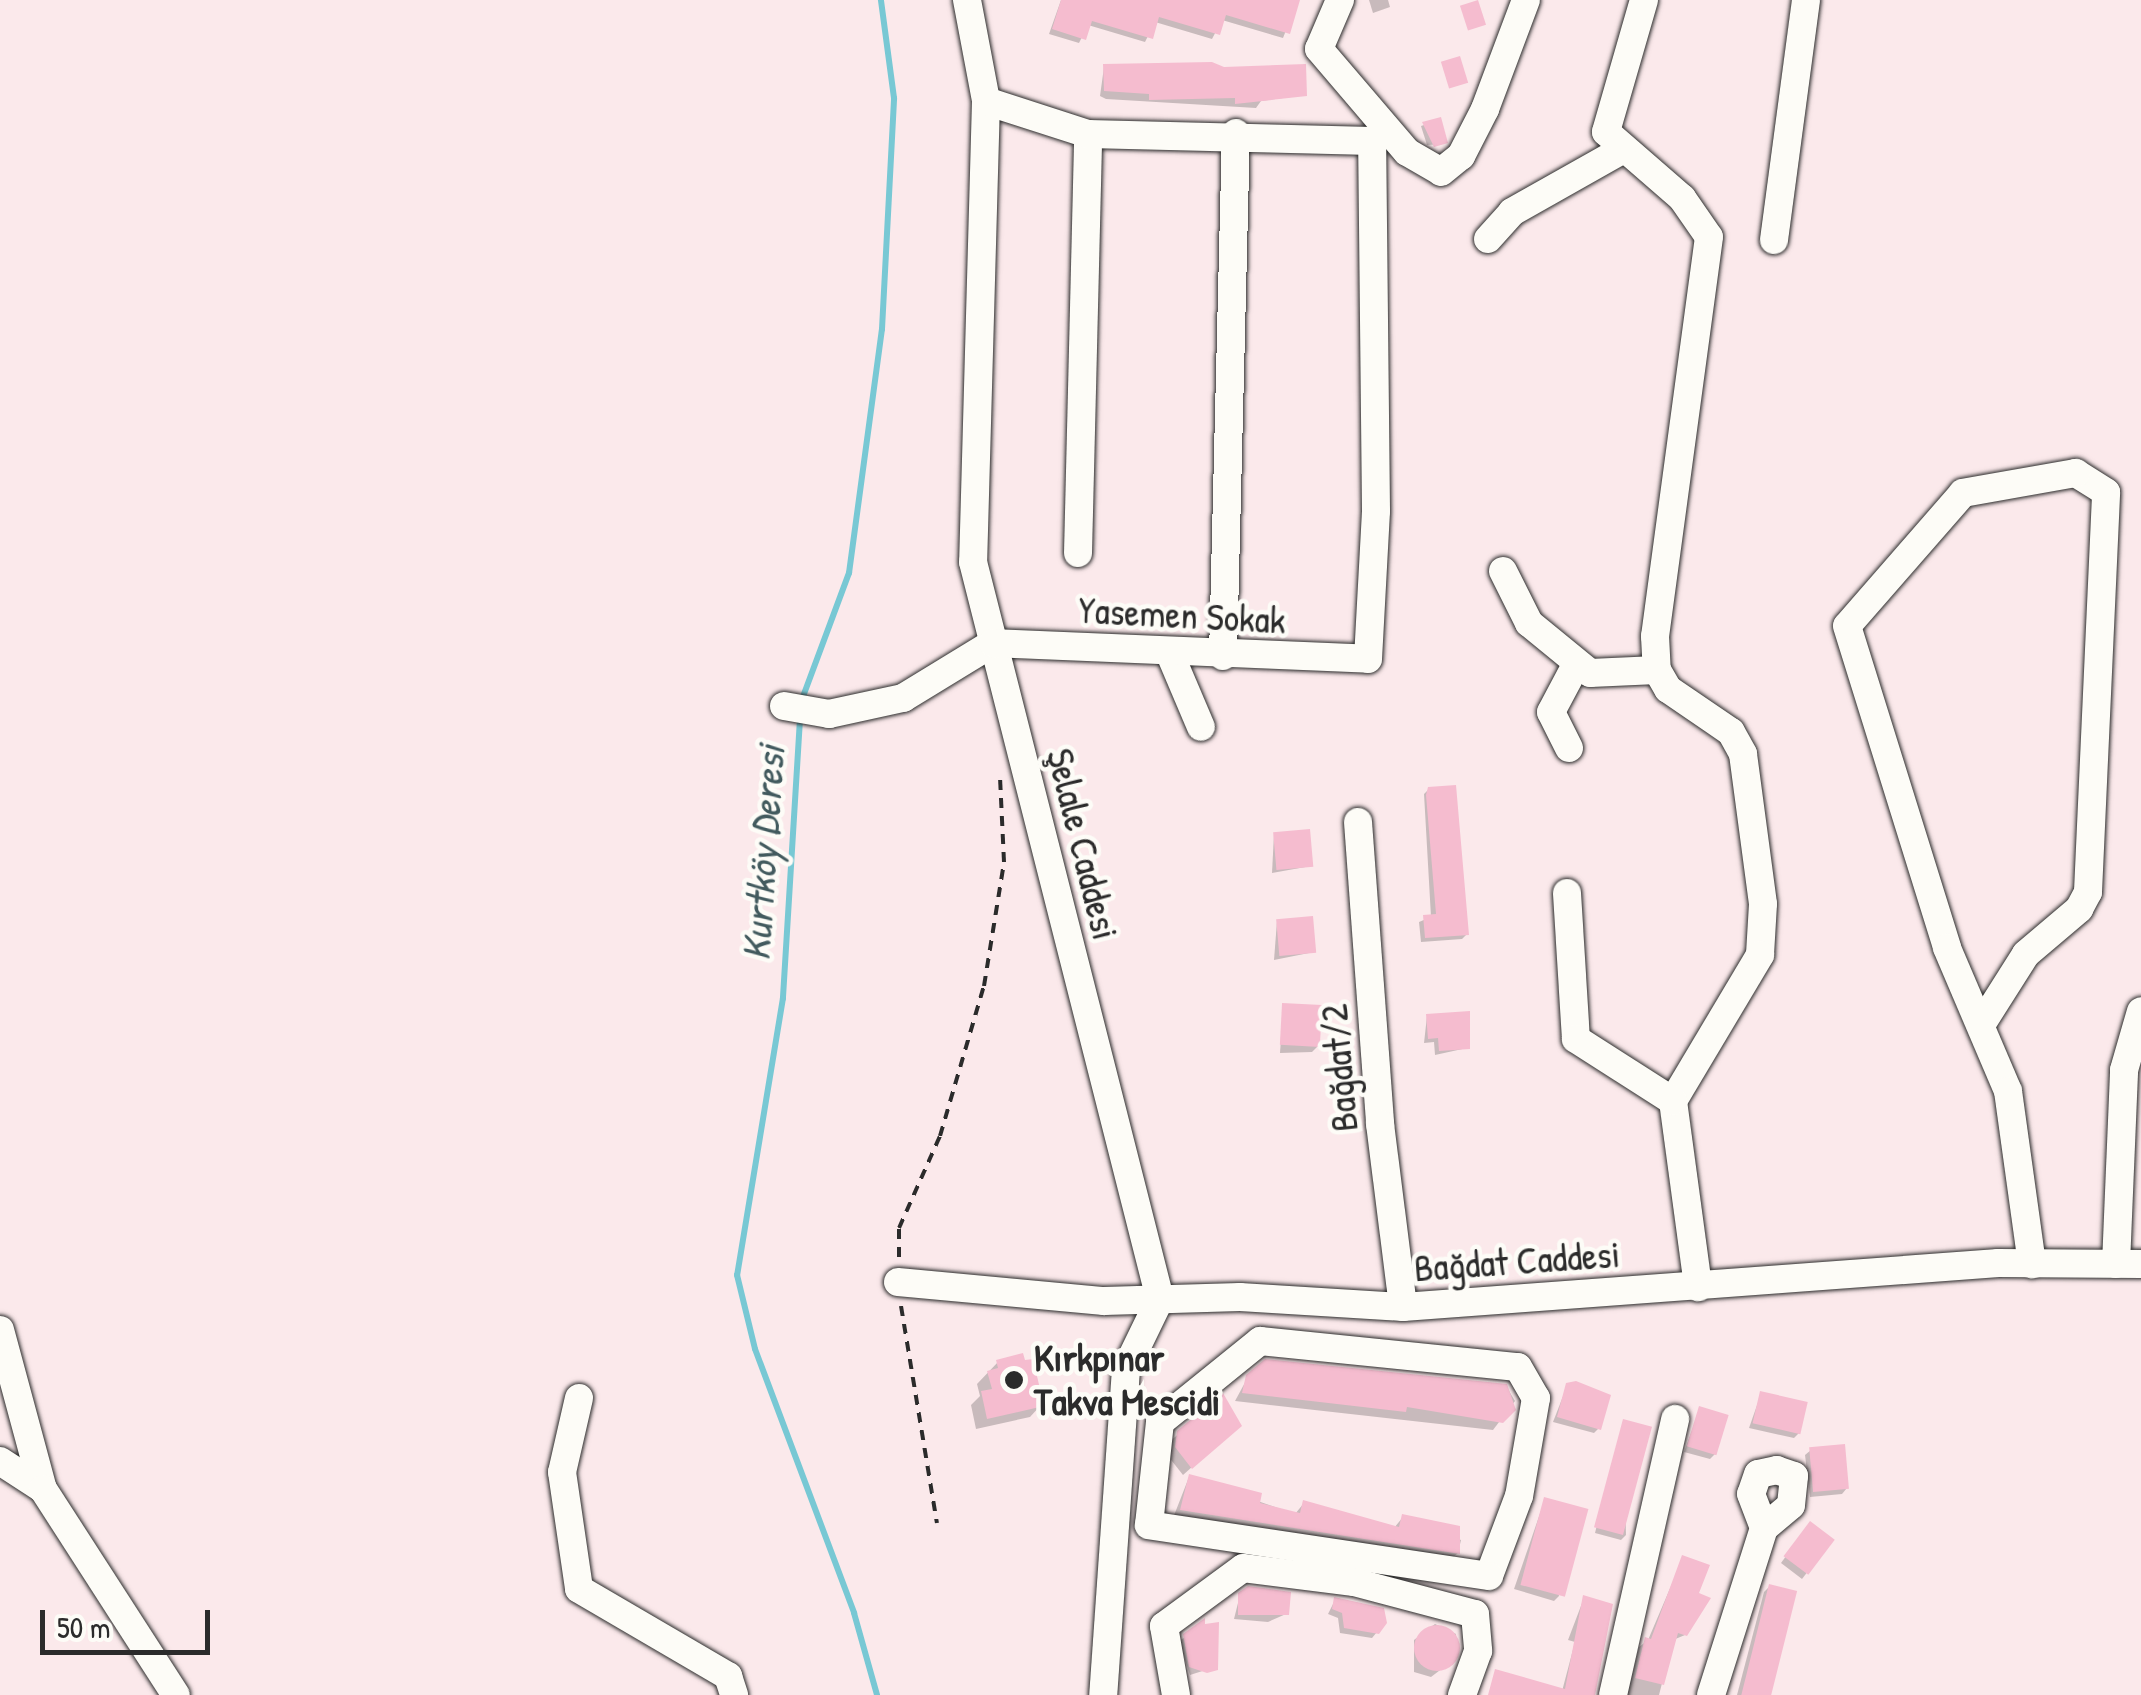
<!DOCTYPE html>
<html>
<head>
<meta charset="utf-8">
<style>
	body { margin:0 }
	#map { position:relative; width:2141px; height:1695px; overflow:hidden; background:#fbe9eb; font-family:"Patrick Hand",sans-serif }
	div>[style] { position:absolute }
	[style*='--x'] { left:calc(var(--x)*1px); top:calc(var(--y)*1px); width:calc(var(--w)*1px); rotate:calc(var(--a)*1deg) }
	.shadow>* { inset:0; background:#0003 }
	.stream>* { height:6px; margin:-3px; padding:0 3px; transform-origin:3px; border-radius:3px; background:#78c8d4 }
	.building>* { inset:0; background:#f5bccf; transform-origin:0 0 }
	.round { border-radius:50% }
	.path>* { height:4px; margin-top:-2px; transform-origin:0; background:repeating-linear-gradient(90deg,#2b2b2b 0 10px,transparent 0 18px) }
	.roads { filter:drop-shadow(0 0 2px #2b2b2b) drop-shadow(0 0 2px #2b2b2b) }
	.minor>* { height:28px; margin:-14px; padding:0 14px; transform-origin:14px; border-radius:14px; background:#fdfcf7 }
	.dots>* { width:28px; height:28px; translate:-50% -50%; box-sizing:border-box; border:5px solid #fdfcf7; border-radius:50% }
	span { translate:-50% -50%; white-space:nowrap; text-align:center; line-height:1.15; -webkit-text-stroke:9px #fdfcf7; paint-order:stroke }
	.street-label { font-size:38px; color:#2b2b2b }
	.poi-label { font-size:38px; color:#2b2b2b; font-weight:700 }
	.left { translate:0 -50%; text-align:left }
	.water-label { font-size:40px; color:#425a5e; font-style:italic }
	.scale { position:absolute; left:40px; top:1610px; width:170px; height:45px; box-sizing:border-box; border:5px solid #2b2b2b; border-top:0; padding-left:12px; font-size:30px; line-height:35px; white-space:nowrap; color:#2b2b2b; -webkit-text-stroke:8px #fdfcf7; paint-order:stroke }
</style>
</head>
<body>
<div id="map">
	<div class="shadow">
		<i style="clip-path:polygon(1061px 0,1298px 0,1283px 38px,1222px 20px,1212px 39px,1155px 22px,1145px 42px,1088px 25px,1079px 43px,1049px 34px)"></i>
		<i style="clip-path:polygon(1369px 0,1388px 0,1390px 7px,1373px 13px)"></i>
		<i style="clip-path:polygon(1104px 67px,1304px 67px,1305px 95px,1261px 101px,1256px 108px,1106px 99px,1100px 96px)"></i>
		<i style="clip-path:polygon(1439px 120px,1443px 144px,1427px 145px,1421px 126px)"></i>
		<i style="clip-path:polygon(1429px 789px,1467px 934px,1462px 939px,1421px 942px,1419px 922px,1431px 917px,1424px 794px)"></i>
		<i style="clip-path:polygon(1274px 834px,1311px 866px,1272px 873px)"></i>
		<i style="clip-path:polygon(1277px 921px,1314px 952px,1274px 960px)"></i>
		<i style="clip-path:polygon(1283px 1010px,1318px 1046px,1312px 1052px,1280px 1053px)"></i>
		<i style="clip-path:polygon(1427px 1016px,1467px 1048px,1435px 1055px,1434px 1042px,1424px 1043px)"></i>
		<i style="clip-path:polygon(998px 1362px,1041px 1405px,1030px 1417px,976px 1429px,971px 1405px,980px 1396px,977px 1384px)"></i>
		<i style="clip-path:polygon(1248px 1377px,1506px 1386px,1515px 1401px,1493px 1430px,1235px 1401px)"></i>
		<i style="clip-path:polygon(1567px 1386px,1599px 1428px,1594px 1433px,1553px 1422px)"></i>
		<i style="clip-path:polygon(1761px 1394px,1799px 1433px,1794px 1438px,1749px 1428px)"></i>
		<i style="clip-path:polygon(1223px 1397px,1239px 1425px,1183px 1475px,1168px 1456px,1169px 1442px)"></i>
		<i style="clip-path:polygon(1700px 1409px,1715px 1454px,1710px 1459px,1684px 1452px)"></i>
		<i style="clip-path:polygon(1623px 1422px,1626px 1535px,1621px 1540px,1595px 1533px)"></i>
		<i style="clip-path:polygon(1811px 1450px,1847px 1488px,1842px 1494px,1810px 1497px,1805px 1455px)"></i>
		<i style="clip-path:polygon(1189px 1477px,1295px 1514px,1304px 1503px,1394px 1528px,1403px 1517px,1461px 1540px,1458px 1553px,1449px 1561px,1173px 1518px)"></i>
		<i style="clip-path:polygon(1545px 1499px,1559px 1596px,1554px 1601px,1514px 1589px)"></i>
		<i style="clip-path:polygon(1805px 1530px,1832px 1540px,1802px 1579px,1781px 1563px)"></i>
		<i style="clip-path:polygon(1683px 1558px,1685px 1635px,1673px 1640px,1659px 1695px,1627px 1695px,1639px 1647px,1648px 1640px)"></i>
		<i style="clip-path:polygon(1769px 1587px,1768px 1695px,1737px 1695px,1764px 1592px)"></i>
		<i style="clip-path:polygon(1240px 1595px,1286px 1614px,1268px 1622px,1234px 1619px)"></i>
		<i style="clip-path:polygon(1584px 1598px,1592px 1695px,1561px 1695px,1575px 1642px,1568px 1640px)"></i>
		<i style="clip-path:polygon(1335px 1600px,1377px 1632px,1372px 1638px,1340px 1633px,1338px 1618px,1328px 1614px)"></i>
		<i style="clip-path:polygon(1435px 1624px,1456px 1634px,1452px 1661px,1431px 1677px,1414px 1672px,1414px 1640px)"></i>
		<i style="clip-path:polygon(1203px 1626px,1215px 1667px,1190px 1675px,1179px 1641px)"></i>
	</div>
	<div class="stream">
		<i style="--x:801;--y:702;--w:138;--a:-69.6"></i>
		<i style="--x:849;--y:573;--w:246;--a:-82.3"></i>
		<i style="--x:882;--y:329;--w:231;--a:-87"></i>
		<i style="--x:894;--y:98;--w:99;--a:-97.6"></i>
		<i style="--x:800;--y:719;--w:280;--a:93.5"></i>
		<i style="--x:783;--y:998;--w:281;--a:99.4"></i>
		<i style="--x:737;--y:1275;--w:76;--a:76.3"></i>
		<i style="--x:755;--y:1349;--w:282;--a:69.4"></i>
		<i style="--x:854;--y:1613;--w:85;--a:74.3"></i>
	</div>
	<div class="building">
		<i style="clip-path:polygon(1061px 0,1300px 0,1290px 34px,1226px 15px,1220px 35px,1159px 17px,1153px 39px,1092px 21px,1086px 40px,1052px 29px)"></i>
		<i style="left:1478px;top:0;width:26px;height:19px;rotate:72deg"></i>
		<i style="left:1460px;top:56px;width:28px;height:20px;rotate:73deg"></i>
		<i style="clip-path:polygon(1212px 62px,1224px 67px,1306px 64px,1307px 96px,1235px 104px,1235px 98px,1149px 100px,1149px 94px,1104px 91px,1103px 64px)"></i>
		<i style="clip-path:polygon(1441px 117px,1448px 143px,1434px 147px,1422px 122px)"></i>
		<i style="clip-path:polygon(1456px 785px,1469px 935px,1425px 938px,1423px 915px,1436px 914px,1426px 795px,1428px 787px)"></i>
		<i style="left:1310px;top:829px;width:38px;height:37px;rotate:85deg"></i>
		<i style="left:1313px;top:916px;width:37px;height:37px;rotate:85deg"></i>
		<i style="left:1322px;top:1005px;width:42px;height:40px;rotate:93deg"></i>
		<i style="clip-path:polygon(1470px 1011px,1470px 1049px,1439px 1051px,1438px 1038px,1428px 1039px,1426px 1014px)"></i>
		<i style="clip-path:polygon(1023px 1353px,1025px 1360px,1033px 1359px,1044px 1406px,987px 1419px,981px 1391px,992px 1389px,987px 1371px,998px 1368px,996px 1360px)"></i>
		<i style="clip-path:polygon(1265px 1359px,1507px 1384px,1516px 1410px,1503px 1423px,1407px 1407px,1406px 1412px,1242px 1393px,1246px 1375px)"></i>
		<i style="clip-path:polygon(1576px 1381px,1611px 1395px,1601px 1430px,1557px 1417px,1566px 1383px)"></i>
		<i style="left:1760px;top:1391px;width:49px;height:33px;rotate:13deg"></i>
		<i style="clip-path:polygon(1223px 1393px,1242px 1426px,1192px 1469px,1175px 1447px,1177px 1431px)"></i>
		<i style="left:1699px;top:1406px;width:31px;height:42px;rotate:17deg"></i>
		<i style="left:1623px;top:1419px;width:30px;height:112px;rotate:15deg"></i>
		<i style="left:1845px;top:1444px;width:45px;height:36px;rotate:85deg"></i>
		<i style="clip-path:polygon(1189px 1474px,1262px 1493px,1260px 1503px,1300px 1513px,1303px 1500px,1399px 1527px,1402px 1514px,1460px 1526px,1460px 1554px,1180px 1510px)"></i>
		<i style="left:1544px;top:1497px;width:46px;height:91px;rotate:15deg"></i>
		<i style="left:1810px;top:1521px;width:31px;height:44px;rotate:37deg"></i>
		<i style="clip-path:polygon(1682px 1555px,1710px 1565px,1699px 1593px,1711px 1598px,1687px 1636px,1678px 1633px,1664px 1685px,1635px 1678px,1645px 1637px,1651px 1639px)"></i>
		<i style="left:1769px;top:1584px;width:29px;height:115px;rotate:14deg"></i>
		<i style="clip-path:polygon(1248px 1586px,1291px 1592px,1289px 1615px,1238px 1615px,1238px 1593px)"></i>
		<i style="clip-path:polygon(1583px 1595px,1613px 1604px,1595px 1695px,1488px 1695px,1495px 1669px,1565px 1689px)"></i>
		<i style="clip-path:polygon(1334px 1597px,1384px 1608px,1387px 1623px,1379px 1634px,1344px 1628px,1342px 1613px,1332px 1609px)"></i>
		<i style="clip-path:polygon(1205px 1618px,1205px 1624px,1219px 1622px,1218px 1670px,1207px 1673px,1189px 1667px,1183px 1634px)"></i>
		<i class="round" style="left:1414px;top:1625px;width:46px;height:46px"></i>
	</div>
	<div class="path">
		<i style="--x:899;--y:1257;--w:29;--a:-90"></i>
		<i style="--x:899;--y:1228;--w:101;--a:-66"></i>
		<i style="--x:940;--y:1136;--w:156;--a:-73.7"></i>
		<i style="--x:984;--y:986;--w:126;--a:-80.8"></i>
		<i style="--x:1004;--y:862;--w:84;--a:-92.7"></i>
		<i style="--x:901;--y:1306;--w:220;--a:80.6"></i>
	</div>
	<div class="roads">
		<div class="minor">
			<i style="--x:967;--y:0;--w:103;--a:79.3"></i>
			<i style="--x:986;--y:101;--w:461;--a:91.6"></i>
			<i style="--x:973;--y:562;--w:760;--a:75.76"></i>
			<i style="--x:1160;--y:1299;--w:78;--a:115.9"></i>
			<i style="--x:1126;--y:1369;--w:327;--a:94"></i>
			<i style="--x:1340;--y:0;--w:53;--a:113.2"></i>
			<i style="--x:1319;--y:49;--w:135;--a:49.5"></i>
			<i style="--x:1407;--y:152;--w:39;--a:30"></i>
			<i style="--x:1441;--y:172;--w:26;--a:-39"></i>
			<i style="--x:1461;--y:156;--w:53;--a:-62.9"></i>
			<i style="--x:1485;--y:109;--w:116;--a:-69.4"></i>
			<i style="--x:1644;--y:0;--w:137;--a:106.1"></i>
			<i style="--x:1606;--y:132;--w:101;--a:41"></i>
			<i style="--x:1682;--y:198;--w:47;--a:55.3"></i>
			<i style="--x:1709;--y:237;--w:403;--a:97.7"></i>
			<i style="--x:1655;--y:636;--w:34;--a:87"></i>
			<i style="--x:1657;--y:670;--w:22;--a:60"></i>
			<i style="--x:1668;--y:689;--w:76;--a:34.3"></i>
			<i style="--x:1731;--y:732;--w:25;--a:61"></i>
			<i style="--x:1743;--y:754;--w:151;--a:82.4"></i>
			<i style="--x:1763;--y:904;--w:51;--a:93.4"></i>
			<i style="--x:1760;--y:955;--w:170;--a:120.8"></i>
			<i style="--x:1673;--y:1101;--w:188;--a:82.3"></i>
			<i style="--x:1488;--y:239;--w:36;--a:-48"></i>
			<i style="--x:1512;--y:212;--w:126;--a:-29.4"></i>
			<i style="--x:1774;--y:240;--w:242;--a:-82.4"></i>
			<i style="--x:1078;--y:553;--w:419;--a:-88.6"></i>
			<i style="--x:1503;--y:571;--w:58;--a:63.4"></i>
			<i style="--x:1529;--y:623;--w:79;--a:39.3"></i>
			<i style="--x:1590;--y:673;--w:67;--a:-2.6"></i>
			<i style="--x:1170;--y:654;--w:79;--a:67"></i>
			<i style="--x:1223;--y:656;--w:523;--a:-88.58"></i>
			<i style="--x:784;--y:706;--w:46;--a:10.1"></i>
			<i style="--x:829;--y:714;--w:76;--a:-12.2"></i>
			<i style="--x:903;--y:698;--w:105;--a:-31.4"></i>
			<i style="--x:993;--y:643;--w:375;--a:2.4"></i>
			<i style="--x:1368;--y:659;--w:148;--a:-86.9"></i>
			<i style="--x:1376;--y:511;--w:370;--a:-90.6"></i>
			<i style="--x:1372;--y:141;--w:284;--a:-178.6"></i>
			<i style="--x:1088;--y:134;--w:107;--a:-162.1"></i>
			<i style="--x:1569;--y:748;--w:40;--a:-116.6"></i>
			<i style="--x:1551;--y:712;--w:55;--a:-62"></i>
			<i style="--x:1358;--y:822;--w:303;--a:85.8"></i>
			<i style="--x:1380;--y:1124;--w:184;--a:82.8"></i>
			<i style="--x:1567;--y:893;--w:146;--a:86.5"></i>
			<i style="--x:1576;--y:1039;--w:115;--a:32.6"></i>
			<i style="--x:1981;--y:1025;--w:84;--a:-57.6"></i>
			<i style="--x:2026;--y:954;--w:70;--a:-40.3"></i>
			<i style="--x:2079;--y:909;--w:19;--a:-62"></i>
			<i style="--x:2088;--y:892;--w:400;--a:-87.4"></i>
			<i style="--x:2106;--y:492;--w:36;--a:-148"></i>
			<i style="--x:2076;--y:473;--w:115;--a:170"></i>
			<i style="--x:1963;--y:493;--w:176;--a:131.1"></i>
			<i style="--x:1847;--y:626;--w:337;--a:72.7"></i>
			<i style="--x:1947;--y:948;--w:155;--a:66.9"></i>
			<i style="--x:2008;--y:1091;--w:175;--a:82.1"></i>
			<i style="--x:2116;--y:1264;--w:194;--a:-87.6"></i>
			<i style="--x:2124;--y:1070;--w:61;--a:-73.9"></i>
			<i style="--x:898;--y:1282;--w:207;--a:5.3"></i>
			<i style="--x:1104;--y:1301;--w:136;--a:-1.7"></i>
			<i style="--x:1240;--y:1297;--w:163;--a:3.5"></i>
			<i style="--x:1403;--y:1307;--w:597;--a:-4.23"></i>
			<i style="--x:1998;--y:1263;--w:143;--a:0.4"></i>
			<i style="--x:0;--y:1330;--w:165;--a:74.9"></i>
			<i style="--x:1260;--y:1341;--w:259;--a:5.8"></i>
			<i style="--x:1518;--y:1367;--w:36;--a:60"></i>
			<i style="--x:1536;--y:1398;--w:99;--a:99.8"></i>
			<i style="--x:1519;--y:1496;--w:85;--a:110.6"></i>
			<i style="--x:1489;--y:1576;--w:344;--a:-171.5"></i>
			<i style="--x:1149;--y:1525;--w:104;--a:-83.9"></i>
			<i style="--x:1160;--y:1422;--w:129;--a:-39"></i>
			<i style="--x:579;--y:1398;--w:76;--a:102.9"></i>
			<i style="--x:562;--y:1472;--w:118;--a:81.7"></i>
			<i style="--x:579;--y:1589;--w:173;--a:30.3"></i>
			<i style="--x:728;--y:1676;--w:20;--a:72"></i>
			<i style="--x:0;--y:1461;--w:51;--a:33.1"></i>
			<i style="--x:43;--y:1489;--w:245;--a:57.2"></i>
			<i style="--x:1176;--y:1695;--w:70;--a:-99.9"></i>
			<i style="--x:1164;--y:1626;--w:98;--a:-36.3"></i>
			<i style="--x:1243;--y:1568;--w:112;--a:7.2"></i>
			<i style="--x:1354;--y:1582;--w:125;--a:14.8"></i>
			<i style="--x:1475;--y:1614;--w:37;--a:85"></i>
			<i style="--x:1478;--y:1651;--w:47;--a:110"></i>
			<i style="--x:1613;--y:1695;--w:283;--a:-77.3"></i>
			<i style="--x:1711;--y:1695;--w:175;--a:-72.4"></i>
			<i style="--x:1764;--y:1528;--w:35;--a:-40"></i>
			<i style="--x:1791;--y:1505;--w:29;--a:-84"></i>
			<i style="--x:1794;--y:1476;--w:18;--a:-161"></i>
			<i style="--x:1777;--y:1470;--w:19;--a:168"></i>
			<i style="--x:1758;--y:1474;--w:21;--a:109"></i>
			<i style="--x:1751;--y:1494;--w:36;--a:69"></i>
		</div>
	</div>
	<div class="dots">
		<i style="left:1014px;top:1380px;background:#2b2b2b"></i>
	</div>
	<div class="street-label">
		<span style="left:1182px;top:615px;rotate:3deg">Yasemen Sokak</span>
		<span style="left:1083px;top:844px;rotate:76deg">Şelale Caddesi</span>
		<span style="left:1339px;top:1068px;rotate:-95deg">Bağdat/2</span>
		<span style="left:1517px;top:1261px;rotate:-4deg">Bağdat Caddesi</span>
	</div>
	<div class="poi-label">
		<span class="left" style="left:1034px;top:1380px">Kırkpınar<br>Takva Mescidi</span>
	</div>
	<div class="water-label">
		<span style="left:762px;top:853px;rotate:-86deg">Kurtköy Deresi</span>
	</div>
	<div class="scale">50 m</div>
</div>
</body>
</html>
